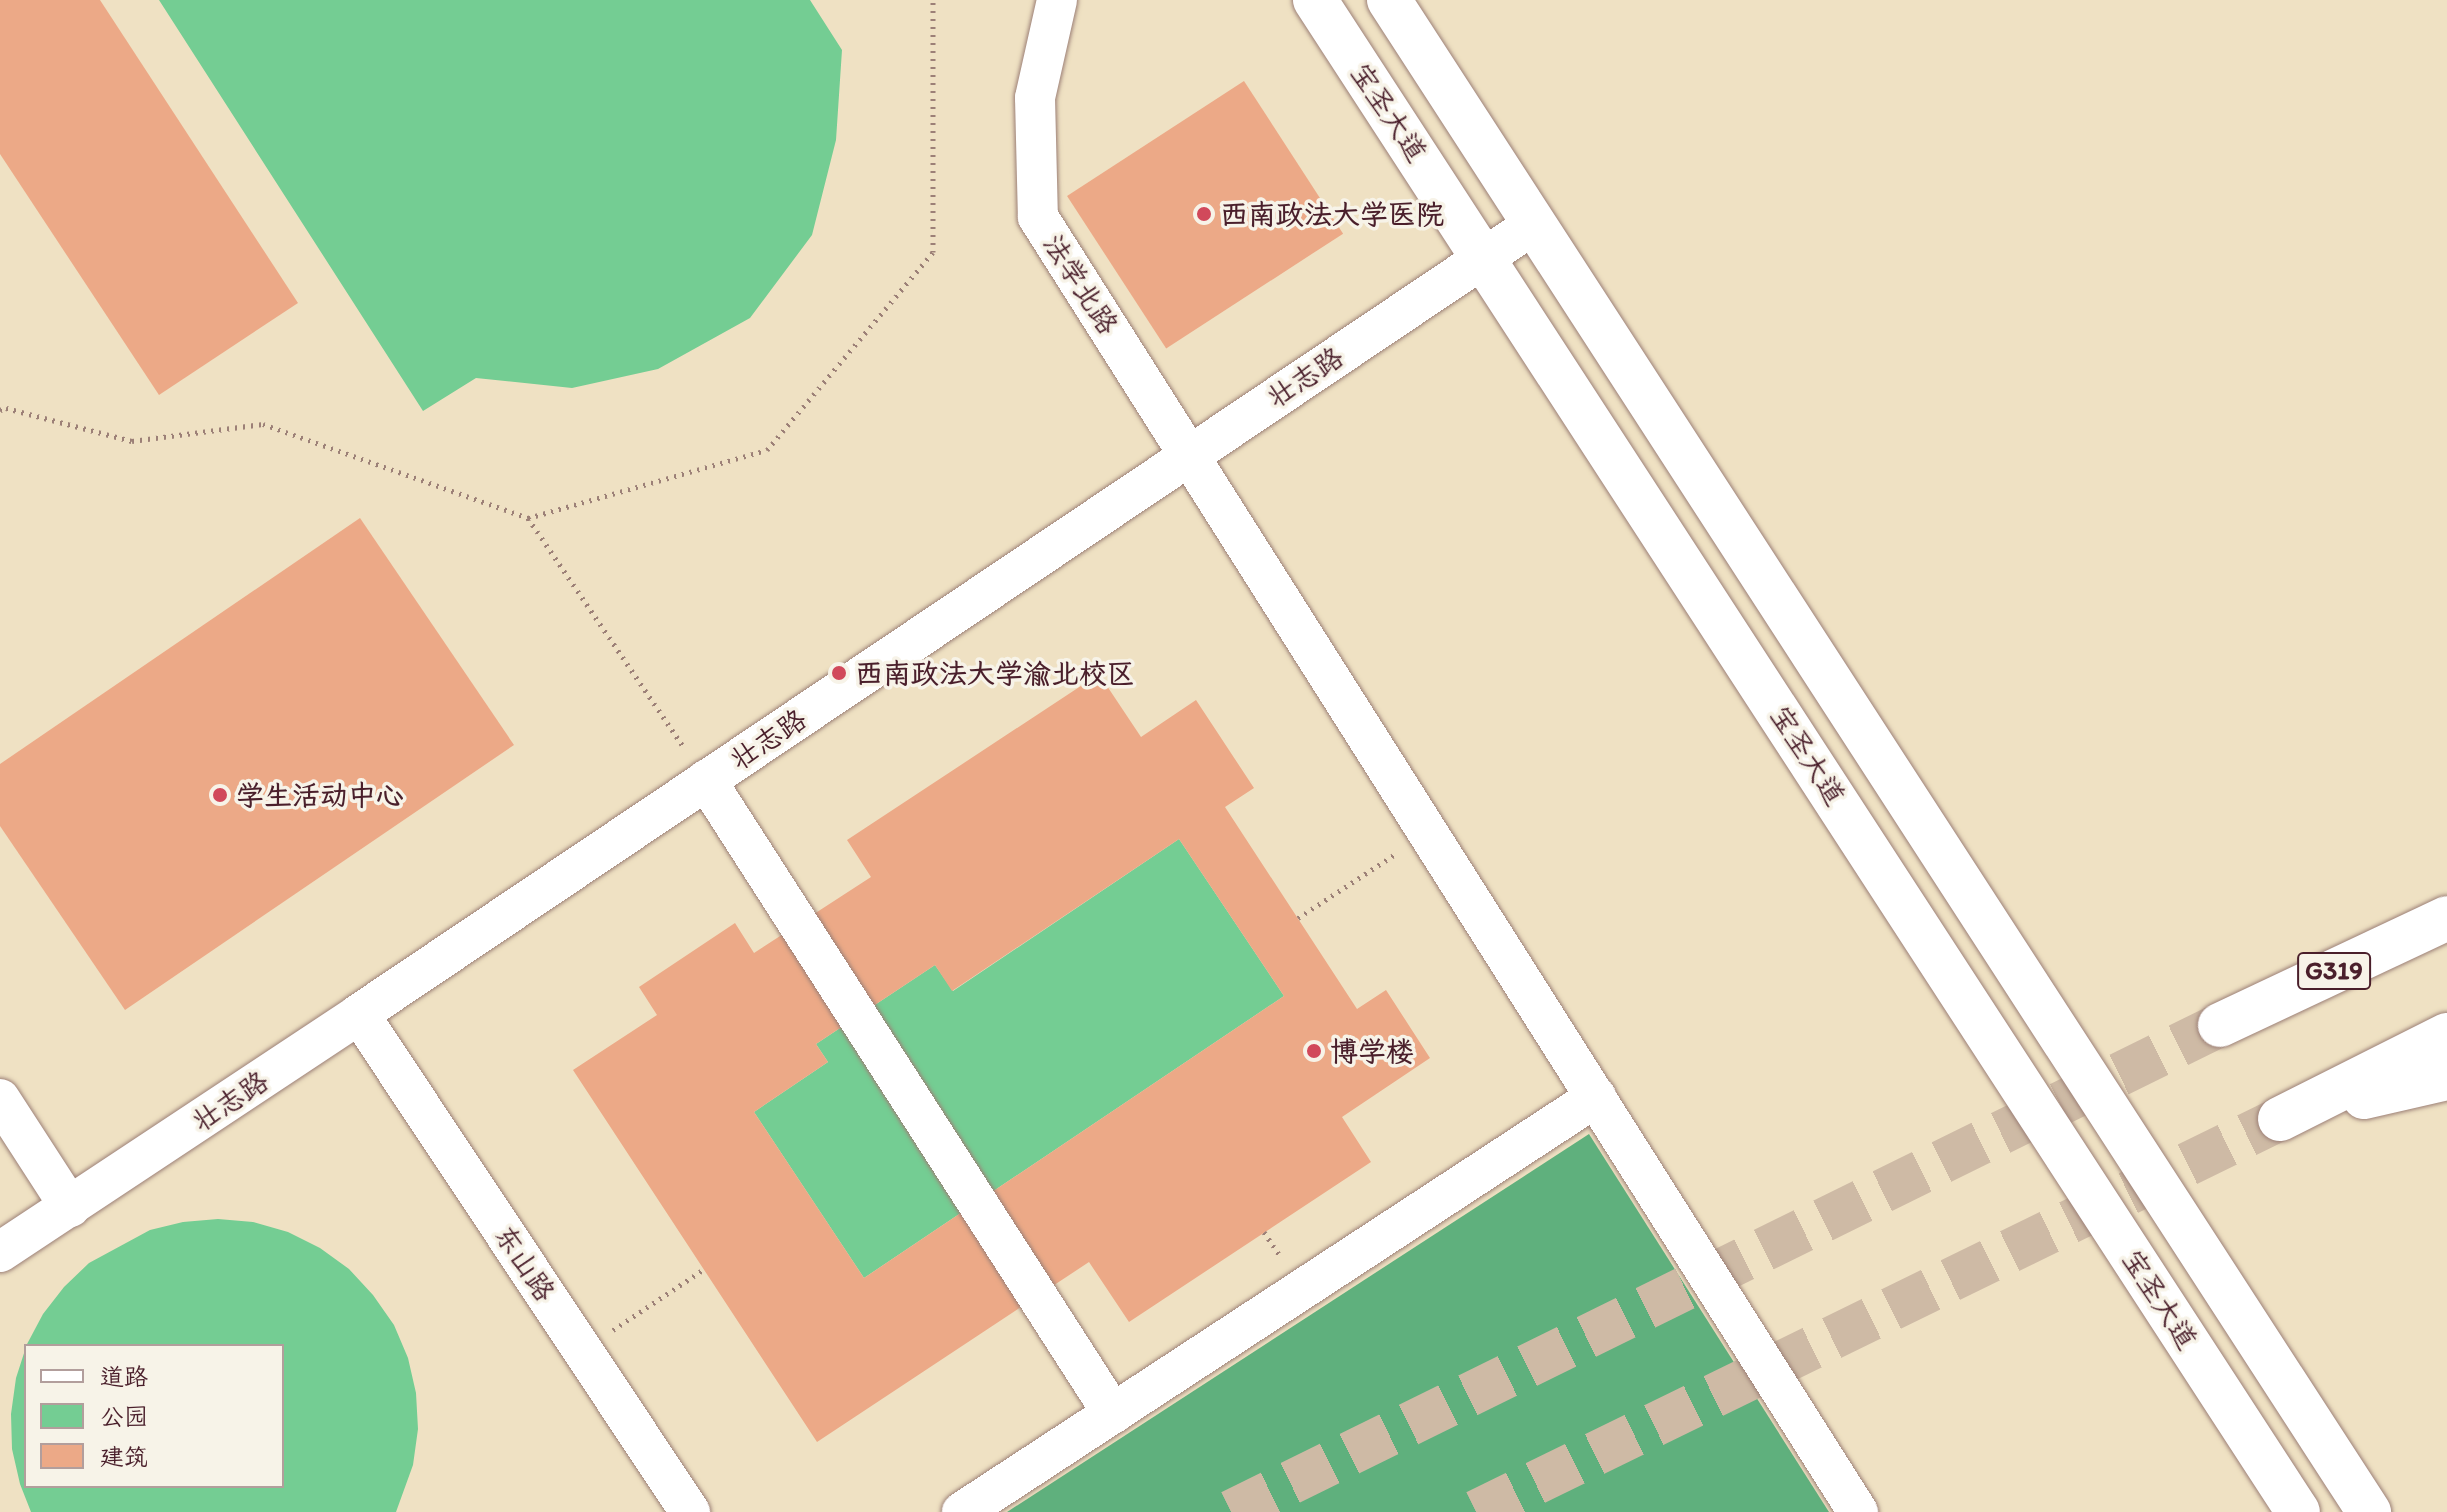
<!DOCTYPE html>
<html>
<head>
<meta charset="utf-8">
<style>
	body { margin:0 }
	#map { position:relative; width:2447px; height:1512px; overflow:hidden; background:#efe1c3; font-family:Itim,"LXGW WenKai TC",sans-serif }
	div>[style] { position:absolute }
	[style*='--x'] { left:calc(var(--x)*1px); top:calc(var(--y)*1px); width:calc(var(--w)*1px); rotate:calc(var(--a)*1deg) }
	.green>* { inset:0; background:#74cd93 }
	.forest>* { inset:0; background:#5fb07d }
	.building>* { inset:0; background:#eca987; transform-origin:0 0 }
	.trunk-tunnel>* { height:44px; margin-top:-22px; transform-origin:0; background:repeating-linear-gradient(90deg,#cebaa5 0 44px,transparent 0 66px) }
	.path>* { height:5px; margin-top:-2.5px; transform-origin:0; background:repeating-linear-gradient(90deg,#9c8077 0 2px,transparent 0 8px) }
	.roads { filter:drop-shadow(0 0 2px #9c8077) drop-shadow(0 0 2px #9c8077) }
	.minor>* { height:40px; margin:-20px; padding:0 20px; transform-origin:20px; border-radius:20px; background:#fff }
	.secondary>* { height:44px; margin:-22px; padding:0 22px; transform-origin:22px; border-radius:22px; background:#fff }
	.trunk>* { height:44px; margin:-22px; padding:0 22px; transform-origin:22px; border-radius:22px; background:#fff }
	.dots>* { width:22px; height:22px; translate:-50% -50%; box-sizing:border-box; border:4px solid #f7f3e8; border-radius:50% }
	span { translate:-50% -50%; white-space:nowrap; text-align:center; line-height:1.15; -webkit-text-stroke:7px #f7f3e8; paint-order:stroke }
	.shield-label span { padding:2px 6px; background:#f7f3e8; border:2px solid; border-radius:6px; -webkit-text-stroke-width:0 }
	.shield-label { font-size:26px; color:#4a1f2b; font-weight:700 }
	.street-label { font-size:28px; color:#4a1f2b }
	.poi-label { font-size:28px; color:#4a1f2b; font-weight:700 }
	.left { translate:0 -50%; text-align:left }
	.legend { position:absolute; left:24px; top:1344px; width:260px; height:144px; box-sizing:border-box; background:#f7f3e8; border:2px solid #b29e9c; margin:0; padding:10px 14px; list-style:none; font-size:24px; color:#4a1f2b }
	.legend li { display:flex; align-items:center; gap:16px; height:40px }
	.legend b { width:40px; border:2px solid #b29e9c }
</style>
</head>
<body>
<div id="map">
	<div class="green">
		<i style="clip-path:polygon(159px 0,810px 0,842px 50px,836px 140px,812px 235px,750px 318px,658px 369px,572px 388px,476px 378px,423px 411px)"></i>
		<i style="clip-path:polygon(1179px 839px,1284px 996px,864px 1278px,754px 1112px,828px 1062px,816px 1044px,935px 965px,953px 991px)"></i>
		<i style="clip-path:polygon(218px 1219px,253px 1222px,288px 1232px,320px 1248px,349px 1269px,373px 1295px,394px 1325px,408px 1358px,416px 1393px,418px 1429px,413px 1465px,396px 1512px,31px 1512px,20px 1484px,12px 1449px,11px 1414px,16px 1378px,26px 1347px,26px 1486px,282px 1486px,282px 1346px,26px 1346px,43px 1314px,64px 1287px,89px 1263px,150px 1230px,183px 1222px)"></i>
	</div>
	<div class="forest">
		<i style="clip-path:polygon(1589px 1134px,1829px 1512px,1007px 1512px)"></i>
	</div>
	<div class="building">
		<i style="clip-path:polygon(0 0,100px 0,298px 303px,159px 395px,0 154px)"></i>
		<i style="left:1244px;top:81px;width:182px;height:211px;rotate:57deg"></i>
		<i style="clip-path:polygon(360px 518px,514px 745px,125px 1010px,0 826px,0 764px)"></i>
		<i style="clip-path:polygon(evenodd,1099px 674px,1141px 737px,1196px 700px,1254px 788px,1225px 807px,1357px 1009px,1386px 990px,1430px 1058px,1342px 1117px,1371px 1162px,1129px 1322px,1089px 1262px,817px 1442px,573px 1070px,657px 1015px,639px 987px,735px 923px,754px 953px,871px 877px,847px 840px,1099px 674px,1179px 839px,1284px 996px,864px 1278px,754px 1112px,828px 1062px,816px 1044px,935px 965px,952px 991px,1179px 839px)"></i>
	</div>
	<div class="trunk-tunnel">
		<i style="--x:1231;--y:1512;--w:1102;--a:-26.22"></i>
		<i style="--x:1476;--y:1512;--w:895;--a:-26.05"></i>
	</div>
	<div class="path">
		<i style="--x:0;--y:410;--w:6;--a:-18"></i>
		<i style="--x:6;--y:408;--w:130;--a:14.7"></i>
		<i style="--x:132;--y:441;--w:132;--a:-7.4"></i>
		<i style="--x:263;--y:424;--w:281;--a:19.5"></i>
		<i style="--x:528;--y:518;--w:248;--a:-15.9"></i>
		<i style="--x:767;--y:450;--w:258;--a:-50"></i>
		<i style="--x:933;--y:252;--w:252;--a:-90"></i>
		<i style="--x:528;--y:518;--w:279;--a:55.8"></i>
		<i style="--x:1298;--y:918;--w:115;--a:-33.3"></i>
		<i style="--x:1264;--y:1232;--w:29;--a:56"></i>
		<i style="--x:613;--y:1330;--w:110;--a:-33.8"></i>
	</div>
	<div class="roads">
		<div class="minor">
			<i style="--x:1057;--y:0;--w:100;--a:102.7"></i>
			<i style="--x:1035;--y:98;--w:119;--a:88.6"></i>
			<i style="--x:1038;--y:217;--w:1533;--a:57.66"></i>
			<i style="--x:706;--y:780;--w:753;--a:57.3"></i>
			<i style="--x:359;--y:1014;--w:598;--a:56.39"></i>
			<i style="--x:0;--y:1099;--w:129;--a:57.1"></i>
			<i style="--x:0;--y:1252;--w:431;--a:-33.5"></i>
			<i style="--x:359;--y:1014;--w:1416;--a:-33.91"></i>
			<i style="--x:962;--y:1512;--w:758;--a:-33.21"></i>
		</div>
		<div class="secondary">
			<i style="--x:1315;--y:0;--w:1803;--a:56.97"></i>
			<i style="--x:1389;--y:0;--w:1802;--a:57.05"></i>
		</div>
		<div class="trunk">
			<i style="--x:2220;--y:1025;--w:251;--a:-25.2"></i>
			<i style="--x:2364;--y:1097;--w:85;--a:-12.9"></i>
			<i style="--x:2280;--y:1119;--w:187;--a:-26.7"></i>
		</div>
	</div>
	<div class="dots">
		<i style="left:1204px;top:214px;background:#d1495b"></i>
		<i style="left:839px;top:673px;background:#d1495b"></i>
		<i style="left:220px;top:795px;background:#d1495b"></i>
		<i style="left:1314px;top:1051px;background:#d1495b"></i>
	</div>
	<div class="shield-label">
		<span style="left:2334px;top:971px">G319</span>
	</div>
	<div class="street-label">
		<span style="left:1389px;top:112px;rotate:56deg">宝圣大道</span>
		<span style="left:1081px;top:284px;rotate:57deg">法学北路</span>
		<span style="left:1305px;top:377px;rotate:-34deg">壮志路</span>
		<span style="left:768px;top:739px;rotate:-34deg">壮志路</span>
		<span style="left:1808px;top:755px;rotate:57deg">宝圣大道</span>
		<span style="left:230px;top:1101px;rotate:-34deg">壮志路</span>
		<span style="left:525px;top:1263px;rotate:56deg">东山路</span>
		<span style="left:2160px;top:1299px;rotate:57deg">宝圣大道</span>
	</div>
	<div class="poi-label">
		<span class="left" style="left:1220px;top:214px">西南政法大学医院</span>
		<span class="left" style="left:855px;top:673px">西南政法大学渝北校区</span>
		<span class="left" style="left:236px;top:795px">学生活动中心</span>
		<span class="left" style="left:1330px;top:1051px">博学楼</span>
	</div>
	<ul class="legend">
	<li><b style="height:10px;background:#fff"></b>道路</li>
	<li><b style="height:22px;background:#74cd93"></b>公园</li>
	<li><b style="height:22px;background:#eca987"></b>建筑</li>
	</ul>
</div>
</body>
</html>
